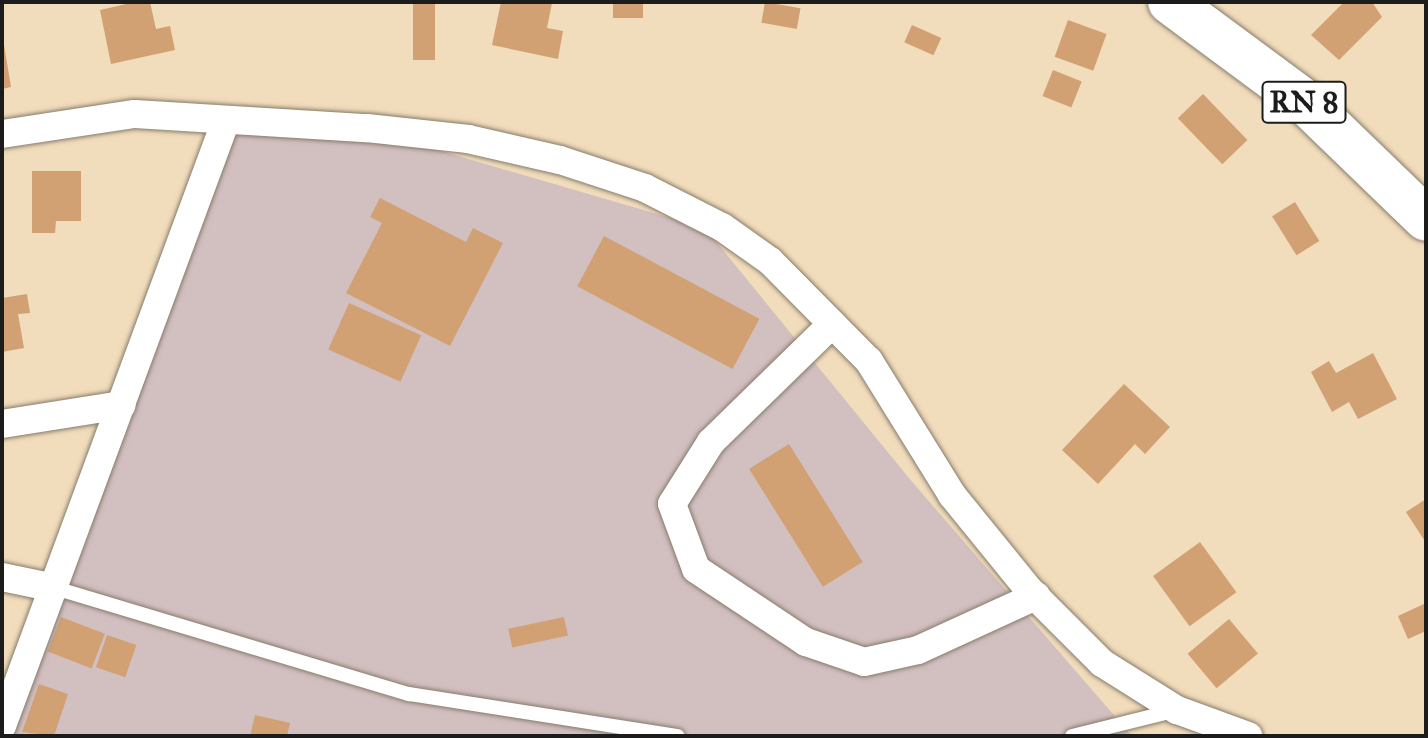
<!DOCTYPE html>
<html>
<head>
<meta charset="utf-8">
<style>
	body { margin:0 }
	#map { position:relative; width:1428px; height:738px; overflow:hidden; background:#f1dcbb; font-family:"IM FELL Great Primer",serif }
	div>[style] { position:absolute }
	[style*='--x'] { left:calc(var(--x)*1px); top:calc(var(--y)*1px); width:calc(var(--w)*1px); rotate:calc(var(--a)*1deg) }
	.industrial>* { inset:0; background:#d2bfc0 }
	.building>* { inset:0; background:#d1a174; transform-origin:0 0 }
	.roads { filter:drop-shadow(0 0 2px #867c6c) drop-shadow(0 0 2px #867c6c) }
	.lane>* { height:14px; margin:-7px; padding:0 7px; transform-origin:7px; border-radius:7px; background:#fff }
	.street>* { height:28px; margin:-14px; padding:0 14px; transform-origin:14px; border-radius:14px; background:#fff }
	.primary>* { height:44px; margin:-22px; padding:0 22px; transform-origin:22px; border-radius:22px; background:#fff }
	span { translate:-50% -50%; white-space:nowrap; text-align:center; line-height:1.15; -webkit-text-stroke:7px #fff; paint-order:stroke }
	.shield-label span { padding:2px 6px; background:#fff; border:2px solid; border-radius:6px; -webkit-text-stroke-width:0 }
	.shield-label { font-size:30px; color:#1c1c1c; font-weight:700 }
	.frame { position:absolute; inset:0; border:4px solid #1c1c1c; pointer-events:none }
</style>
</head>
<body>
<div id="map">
	<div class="industrial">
		<i style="clip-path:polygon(236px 130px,417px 144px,705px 228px,908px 477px,1132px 736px,2px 736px)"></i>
	</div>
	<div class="building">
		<i style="clip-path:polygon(135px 2px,150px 2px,156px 29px,170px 26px,175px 50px,111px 64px,100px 10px)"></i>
		<i style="left:413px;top:2px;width:22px;height:58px"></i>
		<i style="clip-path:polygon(501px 2px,552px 3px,547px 28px,563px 31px,558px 59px,492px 45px)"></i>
		<i style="left:613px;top:2px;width:30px;height:16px"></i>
		<i style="left:765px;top:2px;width:36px;height:21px;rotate:10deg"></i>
		<i style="clip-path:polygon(1344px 2px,1372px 2px,1382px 17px,1339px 60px,1311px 35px)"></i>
		<i style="left:1068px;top:20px;width:41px;height:39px;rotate:20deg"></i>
		<i style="left:912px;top:25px;width:32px;height:19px;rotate:24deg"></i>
		<i style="clip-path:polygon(4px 45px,11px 87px,2px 89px,2px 46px)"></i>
		<i style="left:1053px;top:70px;width:31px;height:28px;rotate:22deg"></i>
		<i style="left:1203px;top:94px;width:64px;height:35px;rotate:46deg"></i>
		<i style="clip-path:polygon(32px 171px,81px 171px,81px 221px,56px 221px,55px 233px,32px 233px)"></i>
		<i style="clip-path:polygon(380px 198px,466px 242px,473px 228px,503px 243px,450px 346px,346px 293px,382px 223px,370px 217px)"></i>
		<i style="left:1295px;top:202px;width:46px;height:27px;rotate:58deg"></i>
		<i style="left:604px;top:236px;width:176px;height:57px;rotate:28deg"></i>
		<i style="clip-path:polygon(27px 294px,30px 313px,18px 314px,24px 348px,2px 352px,2px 298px)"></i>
		<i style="left:349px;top:303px;width:79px;height:51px;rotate:24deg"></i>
		<i style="clip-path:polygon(1373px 353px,1397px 399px,1358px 419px,1349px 402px,1332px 412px,1311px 372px,1329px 361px,1336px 373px)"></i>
		<i style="clip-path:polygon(1124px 384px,1170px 427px,1145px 454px,1135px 444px,1098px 484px,1062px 450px)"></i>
		<i style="left:789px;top:444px;width:139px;height:47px;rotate:58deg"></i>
		<i style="clip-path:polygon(1426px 499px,1426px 543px,1406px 512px)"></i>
		<i style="left:1200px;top:542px;width:62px;height:58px;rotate:54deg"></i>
		<i style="clip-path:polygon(1426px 603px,1426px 631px,1408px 639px,1398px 616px)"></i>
		<i style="left:61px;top:617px;width:47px;height:37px;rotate:21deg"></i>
		<i style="left:564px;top:617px;width:19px;height:57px;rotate:78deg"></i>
		<i style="left:1229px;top:619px;width:45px;height:54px;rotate:50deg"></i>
		<i style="left:107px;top:635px;width:31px;height:34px;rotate:19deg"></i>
		<i style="clip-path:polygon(39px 684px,68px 694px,54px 736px,22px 732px)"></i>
		<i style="clip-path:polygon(255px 715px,290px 723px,287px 736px,250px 736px)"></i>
	</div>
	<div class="roads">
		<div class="lane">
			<i style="--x:55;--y:588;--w:370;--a:16.7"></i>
			<i style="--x:409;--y:694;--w:272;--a:8.9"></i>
			<i style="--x:1072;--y:736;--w:108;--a:-13.9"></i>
		</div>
		<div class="street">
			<i style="--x:2;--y:134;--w:134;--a:-8.6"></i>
			<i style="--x:135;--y:114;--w:232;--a:3.5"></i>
			<i style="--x:367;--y:128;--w:102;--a:6.2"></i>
			<i style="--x:468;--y:139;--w:94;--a:12.9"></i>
			<i style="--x:560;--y:160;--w:89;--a:18.2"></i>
			<i style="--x:645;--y:188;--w:86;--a:26.9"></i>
			<i style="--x:722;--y:227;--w:59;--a:35.3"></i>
			<i style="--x:770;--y:261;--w:141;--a:45.3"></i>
			<i style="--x:869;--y:361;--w:158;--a:58.2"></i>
			<i style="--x:952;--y:495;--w:124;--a:50.9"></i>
			<i style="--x:1030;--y:591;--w:102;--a:45"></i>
			<i style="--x:1102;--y:663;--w:89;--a:32.1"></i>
			<i style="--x:1177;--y:710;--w:76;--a:20.1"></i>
			<i style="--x:832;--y:324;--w:169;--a:135.7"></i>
			<i style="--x:711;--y:442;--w:73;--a:122.2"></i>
			<i style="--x:672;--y:504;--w:69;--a:69.7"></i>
			<i style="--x:696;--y:569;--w:132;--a:33.6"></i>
			<i style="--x:806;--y:642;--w:61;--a:19"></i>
			<i style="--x:864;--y:662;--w:55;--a:-12.5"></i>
			<i style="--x:918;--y:650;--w:130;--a:-24.6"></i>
			<i style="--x:2;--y:424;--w:121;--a:-9"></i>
			<i style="--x:2;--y:577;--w:54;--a:11.7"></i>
			<i style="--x:2;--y:726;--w:646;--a:-69.71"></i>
		</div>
		<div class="primary">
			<i style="--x:1170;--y:2;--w:168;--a:36.5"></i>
			<i style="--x:1305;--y:102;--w:168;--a:44"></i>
		</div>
	</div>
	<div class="shield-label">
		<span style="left:1304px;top:102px">RN 8</span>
	</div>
	<div class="frame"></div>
</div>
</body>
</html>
